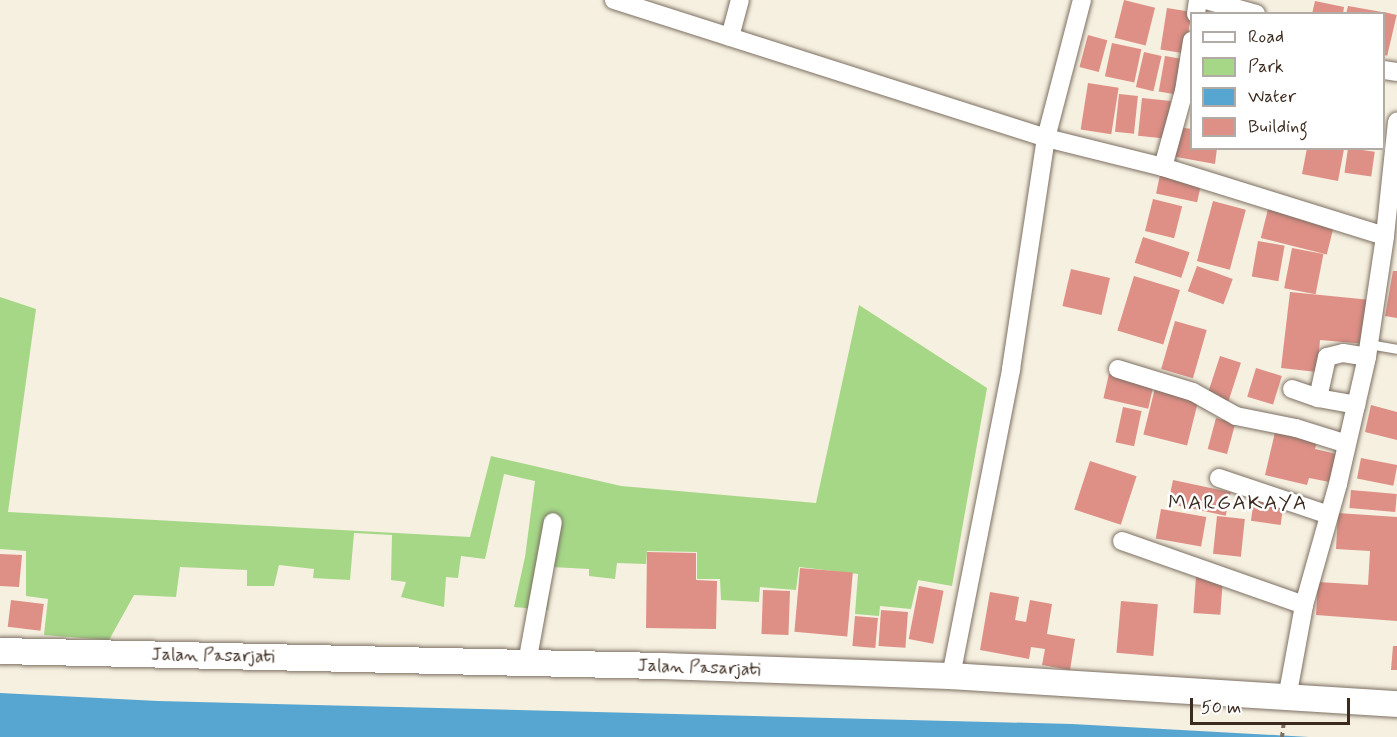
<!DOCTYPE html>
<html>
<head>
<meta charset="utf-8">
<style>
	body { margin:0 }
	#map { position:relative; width:1397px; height:737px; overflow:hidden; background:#f6f0e0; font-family:Mynerve,sans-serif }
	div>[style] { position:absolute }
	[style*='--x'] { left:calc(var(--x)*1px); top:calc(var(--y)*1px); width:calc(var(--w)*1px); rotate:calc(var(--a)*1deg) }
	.green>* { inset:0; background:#a5d787 }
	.water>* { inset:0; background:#57a6d1 }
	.building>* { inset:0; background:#de8f86; transform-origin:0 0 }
	.path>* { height:4px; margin-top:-2px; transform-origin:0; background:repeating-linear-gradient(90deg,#7c6f62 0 4.5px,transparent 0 9px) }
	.roads { filter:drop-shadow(0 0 2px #7c6f62) drop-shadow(0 0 2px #7c6f62) }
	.service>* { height:9px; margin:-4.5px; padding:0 4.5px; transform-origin:4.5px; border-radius:4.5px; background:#fff }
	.minor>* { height:18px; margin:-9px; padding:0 9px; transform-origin:9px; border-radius:9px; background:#fff }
	.secondary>* { height:26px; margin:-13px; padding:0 13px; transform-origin:13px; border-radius:13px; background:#fff }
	span { translate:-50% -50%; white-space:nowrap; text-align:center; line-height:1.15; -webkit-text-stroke:5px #fff; paint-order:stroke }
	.street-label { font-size:18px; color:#3b2a1e }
	.quarter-label { font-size:21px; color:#3b2a1e; letter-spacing:1.5px }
	.legend { position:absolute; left:1190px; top:12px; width:195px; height:138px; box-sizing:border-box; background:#fff; border:2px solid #b1aaa5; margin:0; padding:8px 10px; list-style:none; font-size:18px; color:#3b2a1e }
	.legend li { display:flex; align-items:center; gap:12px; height:30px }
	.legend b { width:30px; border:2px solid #b1aaa5 }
	.scale { position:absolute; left:1190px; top:698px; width:160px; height:27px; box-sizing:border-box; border:3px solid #3b2a1e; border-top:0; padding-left:8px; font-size:18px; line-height:21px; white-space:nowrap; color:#3b2a1e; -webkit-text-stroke:4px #fff; paint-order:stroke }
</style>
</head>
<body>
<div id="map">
	<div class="green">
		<i style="clip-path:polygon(0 297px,36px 309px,8px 512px,470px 537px,491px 456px,621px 486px,816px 503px,859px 305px,987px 388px,952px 586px,918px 580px,911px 609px,880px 606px,879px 616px,855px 614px,858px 574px,799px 567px,796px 590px,760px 587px,759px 602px,721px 600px,720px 579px,697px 579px,697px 552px,647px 551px,646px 564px,617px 563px,615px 579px,589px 576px,589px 569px,552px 567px,548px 610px,514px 607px,525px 557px,535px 481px,504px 474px,485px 559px,461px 556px,458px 578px,446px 577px,444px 607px,401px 597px,406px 582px,391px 580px,392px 535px,354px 533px,350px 580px,313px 578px,314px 569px,279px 565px,274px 586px,247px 586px,247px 570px,180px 567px,176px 597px,134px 595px,109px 640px,44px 635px,48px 599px,26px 596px,26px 551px,0 549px)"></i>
	</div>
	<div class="water">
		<i style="clip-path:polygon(0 693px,158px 701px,1072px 724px,1309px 737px,0 737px)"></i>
	</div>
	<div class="building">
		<i style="left:1124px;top:0;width:32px;height:39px;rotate:14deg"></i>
		<i style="clip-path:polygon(1315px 1px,1344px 7px,1343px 14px,1312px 14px)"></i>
		<i style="clip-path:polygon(1348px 6px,1382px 12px,1382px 14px,1346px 14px)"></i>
		<i style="left:1167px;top:8px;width:25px;height:42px;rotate:9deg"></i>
		<i style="left:1384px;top:12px;width:13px;height:42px;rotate:13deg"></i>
		<i style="left:1088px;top:35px;width:20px;height:33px;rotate:15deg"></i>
		<i style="left:1112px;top:43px;width:30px;height:34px;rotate:12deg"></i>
		<i style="left:1144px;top:52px;width:18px;height:36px;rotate:13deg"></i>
		<i style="left:1165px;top:56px;width:22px;height:36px;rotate:10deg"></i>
		<i style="left:1088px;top:83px;width:31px;height:47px;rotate:9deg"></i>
		<i style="left:1119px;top:94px;width:19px;height:38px;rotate:6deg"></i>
		<i style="left:1142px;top:98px;width:29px;height:38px;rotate:6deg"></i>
		<i style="clip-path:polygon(1177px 127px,1192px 129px,1192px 148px,1217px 148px,1215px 164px,1171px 156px)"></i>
		<i style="clip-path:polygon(1307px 148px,1344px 149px,1338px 181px,1302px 174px)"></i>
		<i style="left:1348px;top:148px;width:27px;height:25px;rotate:8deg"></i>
		<i style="left:1160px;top:175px;width:42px;height:19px;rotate:12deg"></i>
		<i style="left:1153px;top:199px;width:30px;height:33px;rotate:14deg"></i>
		<i style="left:1213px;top:201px;width:34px;height:62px;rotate:15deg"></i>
		<i style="left:1269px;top:205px;width:68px;height:34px;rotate:14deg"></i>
		<i style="left:1143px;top:237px;width:49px;height:27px;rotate:18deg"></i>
		<i style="left:1258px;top:241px;width:27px;height:36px;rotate:10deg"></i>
		<i style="left:1292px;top:248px;width:32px;height:41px;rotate:11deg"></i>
		<i style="left:1197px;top:266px;width:38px;height:27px;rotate:20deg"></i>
		<i style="left:1071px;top:269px;width:40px;height:38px;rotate:13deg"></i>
		<i style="clip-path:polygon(1393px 271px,1397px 271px,1397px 318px,1385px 316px)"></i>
		<i style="left:1134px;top:276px;width:48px;height:57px;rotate:17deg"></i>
		<i style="clip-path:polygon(1290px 292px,1371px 300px,1367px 344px,1320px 340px,1317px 372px,1281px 368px)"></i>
		<i style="left:1175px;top:321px;width:33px;height:50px;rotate:16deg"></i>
		<i style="left:1220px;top:356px;width:22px;height:45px;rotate:18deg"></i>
		<i style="left:1256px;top:368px;width:27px;height:30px;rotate:17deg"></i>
		<i style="left:1109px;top:374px;width:46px;height:25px;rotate:13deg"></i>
		<i style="left:1155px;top:388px;width:45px;height:48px;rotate:14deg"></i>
		<i style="clip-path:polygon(1371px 405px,1397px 412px,1397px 440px,1365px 432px)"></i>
		<i style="left:1123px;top:407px;width:19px;height:36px;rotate:12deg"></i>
		<i style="left:1216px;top:418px;width:20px;height:32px;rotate:15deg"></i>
		<i style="clip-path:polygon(1276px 428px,1318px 438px,1315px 449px,1341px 455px,1335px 483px,1309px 478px,1307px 485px,1265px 475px)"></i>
		<i style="left:1361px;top:458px;width:37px;height:21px;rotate:11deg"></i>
		<i style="left:1090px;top:461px;width:49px;height:51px;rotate:18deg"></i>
		<i style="left:1173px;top:480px;width:59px;height:24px;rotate:12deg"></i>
		<i style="left:1351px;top:490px;width:46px;height:18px;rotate:5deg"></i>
		<i style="left:1254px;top:499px;width:30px;height:22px;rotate:8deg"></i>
		<i style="left:1161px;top:509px;width:46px;height:30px;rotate:10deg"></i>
		<i style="clip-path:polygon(1338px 513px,1397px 517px,1397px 621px,1316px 615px,1318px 582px,1368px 585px,1370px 551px,1336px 549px)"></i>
		<i style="left:1217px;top:516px;width:28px;height:38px;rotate:6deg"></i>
		<i style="clip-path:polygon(647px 552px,696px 553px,696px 580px,717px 581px,716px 629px,646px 628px)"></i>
		<i style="clip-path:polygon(0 554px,22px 555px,19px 587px,0 586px)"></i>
		<i style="left:800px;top:568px;width:53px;height:64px;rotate:5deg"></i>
		<i style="left:1196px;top:576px;width:27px;height:37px;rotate:4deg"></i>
		<i style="left:919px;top:586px;width:25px;height:54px;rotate:11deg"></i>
		<i style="left:763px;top:590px;width:27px;height:44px;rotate:2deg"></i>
		<i style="clip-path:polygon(990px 592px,1019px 597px,1015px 620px,1026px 622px,1030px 600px,1052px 604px,1047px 634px,1075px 639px,1070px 670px,1042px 665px,1045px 649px,1031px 647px,1029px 659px,980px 650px)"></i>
		<i style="left:11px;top:600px;width:33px;height:27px;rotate:7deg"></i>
		<i style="left:1121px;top:601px;width:37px;height:52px;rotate:5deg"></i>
		<i style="left:881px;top:610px;width:27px;height:36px;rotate:4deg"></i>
		<i style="left:855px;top:616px;width:23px;height:30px;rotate:5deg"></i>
		<i style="clip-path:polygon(1393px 646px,1397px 646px,1397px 670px,1391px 670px)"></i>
	</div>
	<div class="path">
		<i style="--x:1282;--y:737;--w:17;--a:-83"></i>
	</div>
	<div class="roads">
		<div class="service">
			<i style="--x:1369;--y:344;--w:28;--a:10"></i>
		</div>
		<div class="minor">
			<i style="--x:614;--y:0;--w:454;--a:17.7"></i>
			<i style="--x:1046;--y:138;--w:121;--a:13.9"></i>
			<i style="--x:1163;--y:167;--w:232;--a:17.3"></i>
			<i style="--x:1206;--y:0;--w:52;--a:15.6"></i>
			<i style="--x:1196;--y:14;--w:14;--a:-82"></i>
			<i style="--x:730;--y:37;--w:38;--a:-75"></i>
			<i style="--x:1384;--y:70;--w:13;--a:9"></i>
			<i style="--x:1163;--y:167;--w:79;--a:-74.6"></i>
			<i style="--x:1184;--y:91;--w:51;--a:-80.9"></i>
			<i style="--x:1118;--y:369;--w:78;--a:17"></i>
			<i style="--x:1193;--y:392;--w:49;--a:29.2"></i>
			<i style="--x:1236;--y:416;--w:61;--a:11.3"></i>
			<i style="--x:1296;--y:428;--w:53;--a:17.4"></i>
			<i style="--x:1292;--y:389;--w:28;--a:19"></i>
			<i style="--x:1318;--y:398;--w:39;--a:10"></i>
			<i style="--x:1318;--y:398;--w:42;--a:-77.6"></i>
			<i style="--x:1327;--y:357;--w:16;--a:-14"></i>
			<i style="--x:1343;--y:353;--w:24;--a:9"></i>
			<i style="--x:1219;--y:478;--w:116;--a:18.6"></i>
			<i style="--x:1122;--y:541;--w:193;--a:19.4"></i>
			<i style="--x:527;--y:663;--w:143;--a:-79.6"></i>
			<i style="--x:951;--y:676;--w:313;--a:-78.9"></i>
			<i style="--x:1011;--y:369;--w:234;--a:-81.4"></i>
			<i style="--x:1046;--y:138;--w:143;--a:-75.4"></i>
			<i style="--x:1287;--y:698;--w:95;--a:-79.6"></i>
			<i style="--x:1304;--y:605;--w:126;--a:-74.3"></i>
			<i style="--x:1338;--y:484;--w:130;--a:-77.1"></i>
			<i style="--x:1367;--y:357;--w:122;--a:-81.5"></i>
			<i style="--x:1385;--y:236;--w:115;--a:-84"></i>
		</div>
		<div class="secondary">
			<i style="--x:0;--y:651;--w:661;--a:1.3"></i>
			<i style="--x:661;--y:666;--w:290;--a:2"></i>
			<i style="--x:951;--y:676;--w:447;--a:3.6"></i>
		</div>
	</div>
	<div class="street-label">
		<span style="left:213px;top:656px;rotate:1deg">Jalan Pasarjati</span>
		<span style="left:699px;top:668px;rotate:2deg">Jalan Pasarjati</span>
	</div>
	<div class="quarter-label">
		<span style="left:1238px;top:503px">MARGAKAYA</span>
	</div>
	<ul class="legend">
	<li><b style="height:8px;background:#fff"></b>Road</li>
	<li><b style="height:16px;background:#a5d787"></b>Park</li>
	<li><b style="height:16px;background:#57a6d1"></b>Water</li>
	<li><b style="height:16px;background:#de8f86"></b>Building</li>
	</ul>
	<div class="scale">50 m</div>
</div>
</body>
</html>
